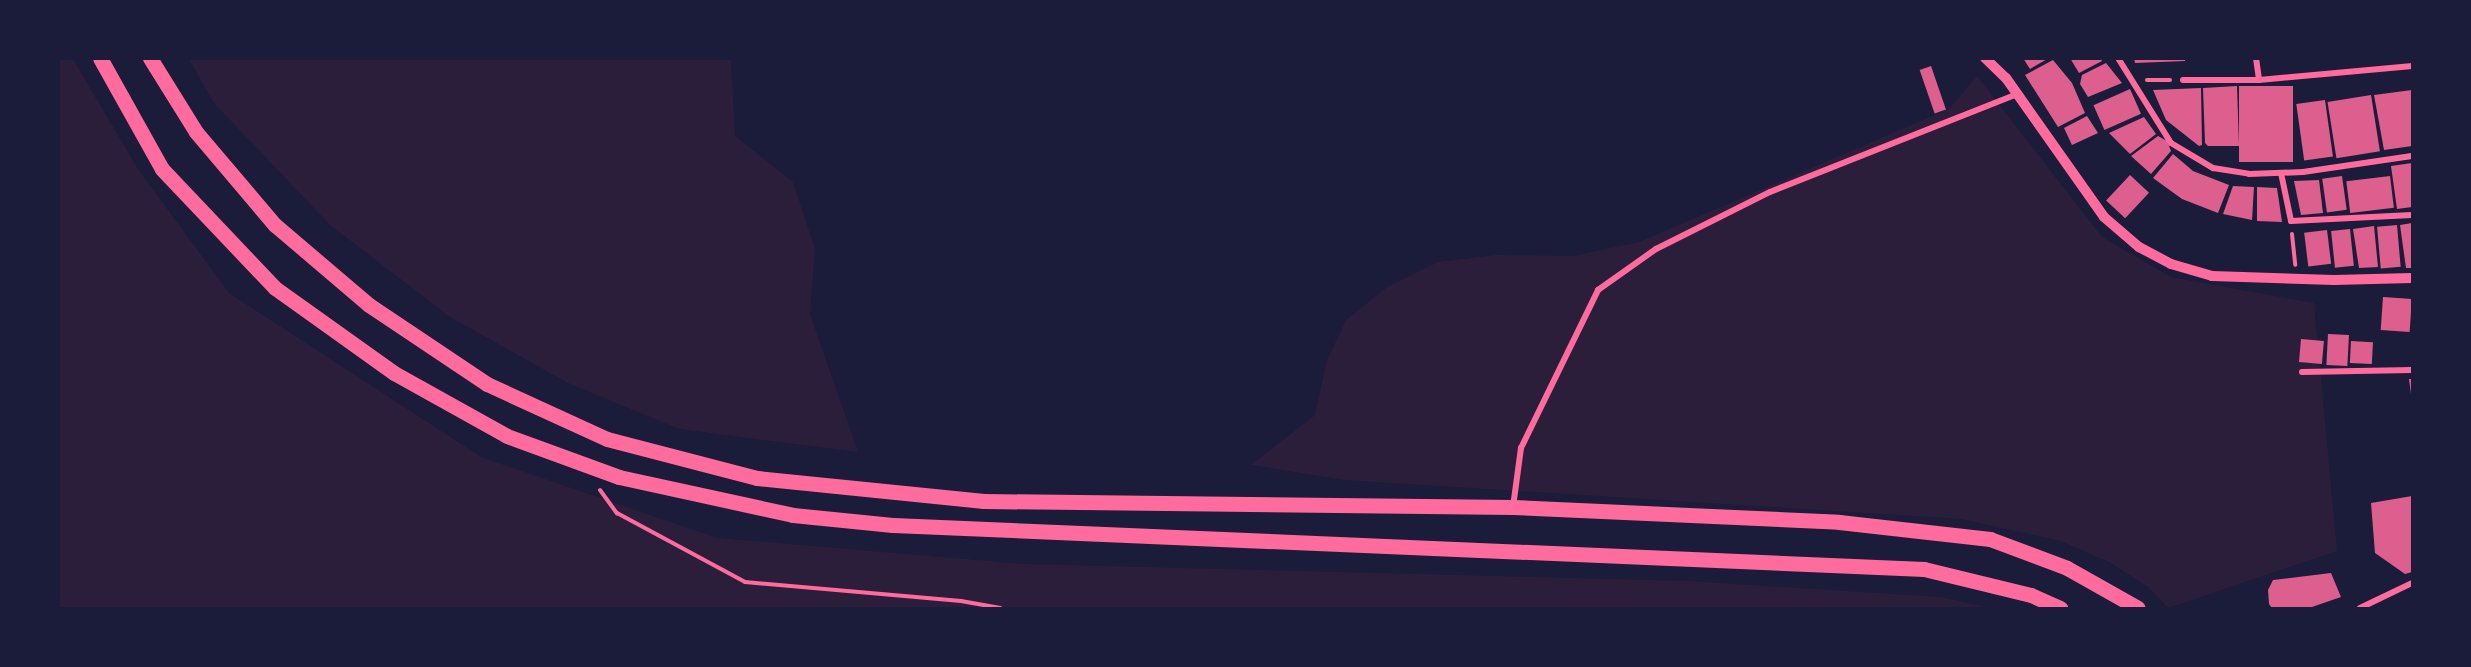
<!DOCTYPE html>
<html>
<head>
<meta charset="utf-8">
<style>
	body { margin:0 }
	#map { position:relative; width:2471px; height:667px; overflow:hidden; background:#1b1b3a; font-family:"IBM Plex Sans",sans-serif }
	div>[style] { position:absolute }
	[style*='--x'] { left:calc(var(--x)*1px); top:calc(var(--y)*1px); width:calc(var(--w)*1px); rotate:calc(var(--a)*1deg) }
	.green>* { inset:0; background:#2a1e3b }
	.building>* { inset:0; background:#dd5f8e; transform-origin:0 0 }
	.path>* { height:4px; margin:-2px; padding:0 2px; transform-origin:2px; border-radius:2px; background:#ff6b9d }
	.minor>* { height:6px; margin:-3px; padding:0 3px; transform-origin:3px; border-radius:3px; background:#ff6b9d }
	.tertiary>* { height:10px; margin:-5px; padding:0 5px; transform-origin:5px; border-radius:5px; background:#ff6b9d }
	.primary>* { height:15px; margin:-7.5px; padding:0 7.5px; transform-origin:7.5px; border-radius:7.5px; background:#ff6b9d }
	span { translate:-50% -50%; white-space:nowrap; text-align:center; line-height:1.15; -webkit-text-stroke:6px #1b1b3a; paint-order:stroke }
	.frame { position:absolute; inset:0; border:60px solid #1b1b3a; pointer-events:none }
</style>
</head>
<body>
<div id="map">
	<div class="green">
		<i style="clip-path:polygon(58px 59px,73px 59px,138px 169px,229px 293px,481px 457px,717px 538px,1024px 564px,1687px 581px,1941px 597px,1989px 608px,59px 608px)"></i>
		<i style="clip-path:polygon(189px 59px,731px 59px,735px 136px,793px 182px,815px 249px,810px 314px,858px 452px,679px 429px,568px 383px,450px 317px,330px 225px,214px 103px)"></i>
		<i style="clip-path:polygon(1977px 76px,2102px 237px,2171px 277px,2314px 303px,2337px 551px,2168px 608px,2148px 587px,2109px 562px,2061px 541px,1962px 519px,1345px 480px,1251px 465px,1315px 415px,1327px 360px,1346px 320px,1387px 287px,1438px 262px,1496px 255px,1573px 256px,1639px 242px,1949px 109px)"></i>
	</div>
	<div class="building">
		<i style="clip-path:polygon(2023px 58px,2049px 58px,2030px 69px)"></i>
		<i style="clip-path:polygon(2070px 58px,2101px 58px,2102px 61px,2079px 73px)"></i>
		<i style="clip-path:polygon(2134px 58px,2185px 58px,2185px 61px,2135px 63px)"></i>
		<i style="clip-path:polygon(2053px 60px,2072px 83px,2085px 113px,2058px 127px,2025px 75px)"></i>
		<i style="clip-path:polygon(2106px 63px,2122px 83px,2088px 97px,2080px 84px,2082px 75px)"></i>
		<i style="left:1931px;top:66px;width:46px;height:12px;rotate:71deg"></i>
		<i style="clip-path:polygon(2237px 86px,2239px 146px,2208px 146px,2205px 143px,2203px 88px)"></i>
		<i style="left:2239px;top:86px;width:54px;height:76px"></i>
		<i style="clip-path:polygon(2201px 88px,2202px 145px,2199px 146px,2166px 120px,2153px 90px)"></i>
		<i style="left:2130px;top:89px;width:27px;height:40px;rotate:66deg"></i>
		<i style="clip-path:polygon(2412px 90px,2412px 146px,2384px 150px,2374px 95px)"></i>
		<i style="left:2371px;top:95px;width:57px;height:44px;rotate:81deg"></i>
		<i style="left:2325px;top:100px;width:57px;height:29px;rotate:82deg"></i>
		<i style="clip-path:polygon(2087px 116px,2098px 133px,2072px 145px,2064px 128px)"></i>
		<i style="clip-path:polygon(2144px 117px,2156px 134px,2130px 154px,2109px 133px)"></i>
		<i style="clip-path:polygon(2158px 136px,2167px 141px,2171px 151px,2151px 174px,2131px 156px)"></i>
		<i style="clip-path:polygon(2173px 154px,2193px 171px,2229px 185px,2218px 213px,2182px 199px,2153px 178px)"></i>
		<i style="clip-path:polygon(2412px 163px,2412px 207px,2397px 209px,2391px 166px)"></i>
		<i style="left:2130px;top:175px;width:26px;height:35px;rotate:43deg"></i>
		<i style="left:2342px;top:176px;width:34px;height:20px;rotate:82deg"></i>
		<i style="left:2390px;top:176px;width:32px;height:44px;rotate:83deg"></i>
		<i style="clip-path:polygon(2319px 180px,2323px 213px,2301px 215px,2294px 181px)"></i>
		<i style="clip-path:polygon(2233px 186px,2254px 187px,2252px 220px,2223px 214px)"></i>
		<i style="clip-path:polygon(2257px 187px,2277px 188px,2282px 222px,2257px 221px)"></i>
		<i style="clip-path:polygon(2412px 223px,2412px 268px,2406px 268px,2400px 225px)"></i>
		<i style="left:2397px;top:225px;width:42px;height:20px;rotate:85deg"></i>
		<i style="clip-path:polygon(2374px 226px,2378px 267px,2359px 268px,2353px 229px)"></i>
		<i style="left:2350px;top:229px;width:37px;height:19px;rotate:84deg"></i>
		<i style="left:2327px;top:230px;width:34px;height:23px;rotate:83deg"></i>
		<i style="left:2383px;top:297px;width:29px;height:33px;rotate:4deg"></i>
		<i style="left:2328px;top:334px;width:21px;height:31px;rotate:3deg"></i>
		<i style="left:2301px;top:339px;width:23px;height:23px;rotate:5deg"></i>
		<i style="left:2351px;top:341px;width:22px;height:22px;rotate:3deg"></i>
		<i style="clip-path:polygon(2409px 379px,2412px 379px,2412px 394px,2411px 394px)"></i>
		<i style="clip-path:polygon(2412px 496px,2412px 572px,2405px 574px,2375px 553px,2371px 503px)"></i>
		<i style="clip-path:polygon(2331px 573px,2341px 597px,2309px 608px,2272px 608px,2269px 604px,2268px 590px,2273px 580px)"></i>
	</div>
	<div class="path">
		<i style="--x:2147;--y:80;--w:23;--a:0"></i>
		<i style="--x:2292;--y:234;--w:31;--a:84"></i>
		<i style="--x:600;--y:490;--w:29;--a:54"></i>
		<i style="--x:617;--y:513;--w:145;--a:28.3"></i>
		<i style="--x:745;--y:582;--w:217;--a:5"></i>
		<i style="--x:961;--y:601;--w:40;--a:10"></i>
	</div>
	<div class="minor">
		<i style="--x:2118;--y:58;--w:100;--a:58.1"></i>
		<i style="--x:2171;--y:143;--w:49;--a:30.8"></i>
		<i style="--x:2213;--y:168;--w:36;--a:9"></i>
		<i style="--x:2249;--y:174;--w:54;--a:-2.1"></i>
		<i style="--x:2303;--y:172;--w:110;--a:-8.4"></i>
		<i style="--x:2256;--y:58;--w:22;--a:82"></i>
		<i style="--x:2183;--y:80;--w:76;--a:0"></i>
		<i style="--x:2259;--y:80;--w:154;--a:-5.2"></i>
		<i style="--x:2281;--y:173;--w:49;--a:78.2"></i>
		<i style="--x:2291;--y:221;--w:121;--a:-2.8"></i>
		<i style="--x:2302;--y:372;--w:110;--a:-1"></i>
		<i style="--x:1513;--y:507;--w:60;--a:-82.3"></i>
		<i style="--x:1521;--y:448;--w:176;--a:-64"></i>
		<i style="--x:1598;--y:290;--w:71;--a:-35.3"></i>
		<i style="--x:1656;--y:249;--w:127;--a:-26.6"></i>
		<i style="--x:1770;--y:192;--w:266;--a:-21.6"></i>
		<i style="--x:2360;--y:608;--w:58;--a:-25.7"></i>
	</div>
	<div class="tertiary">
		<i style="--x:1985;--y:58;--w:29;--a:44"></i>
		<i style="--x:2006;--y:78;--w:170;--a:54.8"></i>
		<i style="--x:2104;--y:217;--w:46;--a:40.6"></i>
		<i style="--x:2139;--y:247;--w:36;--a:28"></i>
		<i style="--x:2171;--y:264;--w:43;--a:16.3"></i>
		<i style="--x:2212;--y:276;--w:122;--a:1.9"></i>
		<i style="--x:2334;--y:280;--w:78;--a:-1.5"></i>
	</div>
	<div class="primary">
		<i style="--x:100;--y:58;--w:127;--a:60.8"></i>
		<i style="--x:162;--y:169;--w:164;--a:46.5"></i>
		<i style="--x:275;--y:288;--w:146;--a:35.5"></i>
		<i style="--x:394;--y:373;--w:129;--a:29.1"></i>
		<i style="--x:507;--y:436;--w:119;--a:20.1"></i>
		<i style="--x:619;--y:477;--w:178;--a:12.3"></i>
		<i style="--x:793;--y:515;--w:100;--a:5.7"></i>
		<i style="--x:893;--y:525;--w:1032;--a:2.44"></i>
		<i style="--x:1924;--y:569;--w:110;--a:13.7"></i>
		<i style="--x:2031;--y:595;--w:32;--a:24"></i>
		<i style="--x:150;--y:58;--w:87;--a:58.1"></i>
		<i style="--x:196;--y:132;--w:122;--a:49.7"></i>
		<i style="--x:275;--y:225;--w:123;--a:40.4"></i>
		<i style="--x:369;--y:305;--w:142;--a:33.8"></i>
		<i style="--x:487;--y:384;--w:132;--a:24.6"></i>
		<i style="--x:607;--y:439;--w:155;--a:14.6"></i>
		<i style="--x:757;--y:478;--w:228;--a:5.8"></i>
		<i style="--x:984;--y:501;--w:529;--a:0.65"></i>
		<i style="--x:1513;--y:507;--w:326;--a:2.6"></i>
		<i style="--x:1839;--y:522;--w:152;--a:6.4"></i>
		<i style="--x:1990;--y:539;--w:82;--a:20.6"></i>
		<i style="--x:2067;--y:568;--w:81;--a:29.4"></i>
	</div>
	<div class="frame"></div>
</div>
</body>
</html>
